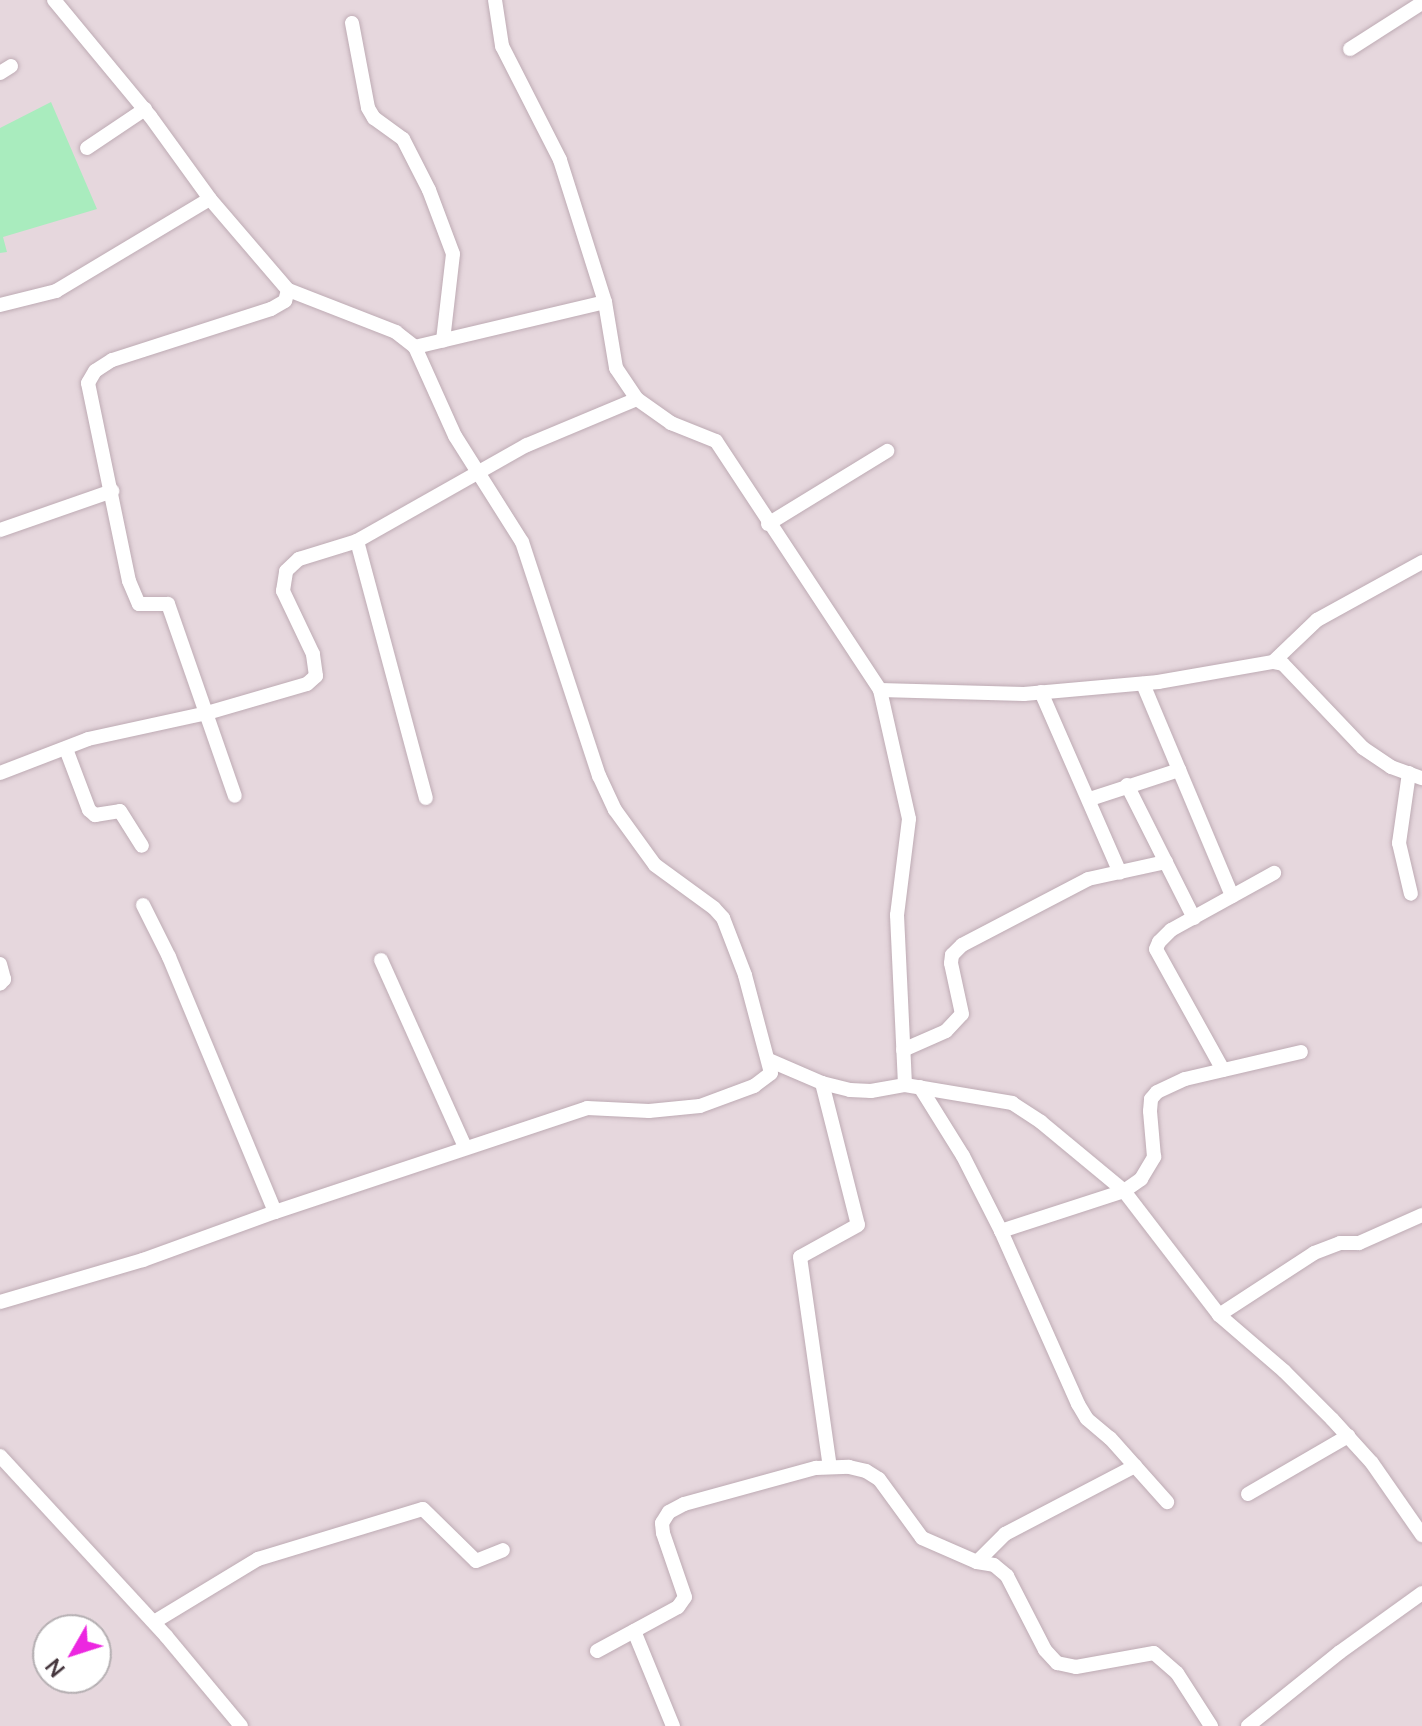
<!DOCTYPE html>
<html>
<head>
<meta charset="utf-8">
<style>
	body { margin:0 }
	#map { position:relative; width:1422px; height:1726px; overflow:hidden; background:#f3e8ec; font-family:Manrope,sans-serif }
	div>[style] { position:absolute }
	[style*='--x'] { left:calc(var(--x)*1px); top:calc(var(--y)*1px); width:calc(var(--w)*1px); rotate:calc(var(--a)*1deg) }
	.residential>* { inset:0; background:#e6d7dd }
	.water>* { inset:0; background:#a9ecbe }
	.roads { filter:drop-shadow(0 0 2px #beabb4) drop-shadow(0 0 2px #beabb4) }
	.street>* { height:14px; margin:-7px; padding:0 7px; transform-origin:7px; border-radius:7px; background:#fff }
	span { translate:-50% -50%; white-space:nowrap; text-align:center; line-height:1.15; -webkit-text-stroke:6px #fff; paint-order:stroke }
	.north { position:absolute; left:32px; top:1614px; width:80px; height:80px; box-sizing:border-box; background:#fff; border:2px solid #b5afb2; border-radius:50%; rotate:231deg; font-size:22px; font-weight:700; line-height:32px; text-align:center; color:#46373e }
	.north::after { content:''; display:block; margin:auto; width:28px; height:36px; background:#ec27e0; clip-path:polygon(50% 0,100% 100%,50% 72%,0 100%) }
</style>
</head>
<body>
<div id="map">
	<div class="residential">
		<i style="clip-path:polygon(evenodd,0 0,1422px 0,1422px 1726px,0 1726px,0 0,48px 1630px,96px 1630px,96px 1678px,48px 1678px,48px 1630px)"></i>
	</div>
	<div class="water">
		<i style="clip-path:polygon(51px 102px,97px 209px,3px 237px,7px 252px,0 253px,0 128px)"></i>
	</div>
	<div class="roads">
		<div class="street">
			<i style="--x:54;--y:0;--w:151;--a:50.4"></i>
			<i style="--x:150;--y:116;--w:102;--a:54.1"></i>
			<i style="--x:210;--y:199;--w:120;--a:49.4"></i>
			<i style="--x:288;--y:290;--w:11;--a:105"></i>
			<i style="--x:285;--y:301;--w:16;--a:150"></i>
			<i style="--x:271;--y:309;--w:167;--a:162.2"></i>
			<i style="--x:112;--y:360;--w:20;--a:147"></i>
			<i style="--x:95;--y:371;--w:14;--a:120"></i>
			<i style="--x:88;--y:383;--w:202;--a:78.3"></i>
			<i style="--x:129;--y:581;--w:25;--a:67"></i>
			<i style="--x:139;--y:604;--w:29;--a:0"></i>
			<i style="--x:168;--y:604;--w:203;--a:70.8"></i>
			<i style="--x:495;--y:0;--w:47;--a:81.3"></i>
			<i style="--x:502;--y:46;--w:128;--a:63"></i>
			<i style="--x:560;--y:160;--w:149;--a:72.4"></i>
			<i style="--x:605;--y:302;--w:67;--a:80.5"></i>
			<i style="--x:616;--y:368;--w:37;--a:56"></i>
			<i style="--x:637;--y:399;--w:42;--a:35.2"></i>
			<i style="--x:671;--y:423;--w:48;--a:21.8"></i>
			<i style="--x:716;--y:441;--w:298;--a:56.6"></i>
			<i style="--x:880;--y:690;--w:132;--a:77.3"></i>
			<i style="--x:909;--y:819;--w:97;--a:97.1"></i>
			<i style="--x:897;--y:915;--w:170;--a:87.3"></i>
			<i style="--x:905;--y:1085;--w:109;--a:9.5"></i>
			<i style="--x:1012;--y:1103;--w:35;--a:33"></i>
			<i style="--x:1041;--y:1122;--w:108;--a:39.7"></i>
			<i style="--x:1124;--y:1191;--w:156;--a:52.5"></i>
			<i style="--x:1219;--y:1315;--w:86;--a:40.7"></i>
			<i style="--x:1284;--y:1371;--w:68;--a:45"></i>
			<i style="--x:1332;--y:1419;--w:59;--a:47.7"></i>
			<i style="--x:1372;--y:1463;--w:88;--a:55.2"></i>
			<i style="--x:352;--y:23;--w:86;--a:79.3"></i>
			<i style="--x:368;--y:108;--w:12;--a:59"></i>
			<i style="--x:374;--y:118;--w:36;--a:36"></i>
			<i style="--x:403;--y:139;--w:57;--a:63"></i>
			<i style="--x:429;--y:190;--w:68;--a:69.4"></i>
			<i style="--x:453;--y:254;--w:87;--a:96.6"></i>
			<i style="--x:1350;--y:49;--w:85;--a:-32.6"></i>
			<i style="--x:0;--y:73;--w:13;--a:-32"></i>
			<i style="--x:87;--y:148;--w:70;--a:-33.9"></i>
			<i style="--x:0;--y:305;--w:58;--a:-14"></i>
			<i style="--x:56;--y:291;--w:179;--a:-30.9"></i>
			<i style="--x:415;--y:347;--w:195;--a:-13.3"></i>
			<i style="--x:768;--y:524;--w:140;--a:-31.5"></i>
			<i style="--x:0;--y:530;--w:119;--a:-19.2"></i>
			<i style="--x:357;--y:541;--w:266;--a:75"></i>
			<i style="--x:1273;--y:662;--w:61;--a:-43.7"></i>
			<i style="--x:1317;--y:620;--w:120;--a:-28.9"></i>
			<i style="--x:1143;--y:684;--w:230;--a:67.2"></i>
			<i style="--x:880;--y:690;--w:144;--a:1.6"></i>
			<i style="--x:1024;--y:694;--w:135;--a:-5.1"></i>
			<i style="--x:1158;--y:682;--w:117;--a:-9.9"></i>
			<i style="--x:1273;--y:662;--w:10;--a:11"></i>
			<i style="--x:1283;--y:664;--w:116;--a:46.4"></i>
			<i style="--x:1363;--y:748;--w:34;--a:34"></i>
			<i style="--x:1391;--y:767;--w:33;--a:20"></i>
			<i style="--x:1041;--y:692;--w:197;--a:66.4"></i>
			<i style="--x:66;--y:749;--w:65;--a:69.3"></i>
			<i style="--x:89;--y:810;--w:8;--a:40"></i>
			<i style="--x:95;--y:815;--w:25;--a:-9"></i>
			<i style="--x:120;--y:811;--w:41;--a:57.8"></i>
			<i style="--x:0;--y:773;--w:94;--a:-21.1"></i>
			<i style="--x:88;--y:739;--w:122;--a:-12.3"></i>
			<i style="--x:207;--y:713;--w:104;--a:-16.2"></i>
			<i style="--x:307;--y:684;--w:12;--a:-42"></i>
			<i style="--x:316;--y:676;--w:22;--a:-98"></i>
			<i style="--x:313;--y:654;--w:70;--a:-115.5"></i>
			<i style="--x:283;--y:591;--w:20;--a:-81"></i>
			<i style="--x:286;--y:571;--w:18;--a:-43"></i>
			<i style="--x:299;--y:559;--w:61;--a:-17.2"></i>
			<i style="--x:357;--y:541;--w:195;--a:-29.5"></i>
			<i style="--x:527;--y:445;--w:119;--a:-22.7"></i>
			<i style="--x:1409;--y:773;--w:71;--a:98.1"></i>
			<i style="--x:1399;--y:843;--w:52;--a:76.8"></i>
			<i style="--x:1127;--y:785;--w:149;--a:63.3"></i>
			<i style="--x:1090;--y:799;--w:94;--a:-18"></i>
			<i style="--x:143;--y:905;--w:58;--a:63.4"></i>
			<i style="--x:169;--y:957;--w:276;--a:67.4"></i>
			<i style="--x:381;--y:960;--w:205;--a:65.8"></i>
			<i style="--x:0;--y:964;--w:16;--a:75"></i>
			<i style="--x:4;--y:979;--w:6;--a:129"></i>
			<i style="--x:903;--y:1050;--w:47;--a:-23.8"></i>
			<i style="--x:946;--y:1031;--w:23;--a:-47"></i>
			<i style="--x:962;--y:1014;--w:52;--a:-102.2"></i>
			<i style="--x:951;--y:963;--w:8;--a:-83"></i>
			<i style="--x:952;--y:955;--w:14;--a:-45"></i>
			<i style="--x:962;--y:945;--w:142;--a:-27.6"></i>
			<i style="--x:1088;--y:879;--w:80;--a:-12.3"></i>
			<i style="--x:771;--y:1061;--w:56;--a:23.3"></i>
			<i style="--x:822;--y:1083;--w:29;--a:14"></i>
			<i style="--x:850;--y:1090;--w:21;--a:3"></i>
			<i style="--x:871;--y:1091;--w:35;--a:-10"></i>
			<i style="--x:1223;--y:1070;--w:138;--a:-119"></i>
			<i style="--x:1156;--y:949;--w:8;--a:-67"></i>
			<i style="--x:1159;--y:942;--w:17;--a:-45"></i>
			<i style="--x:1171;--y:930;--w:118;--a:-29"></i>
			<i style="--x:822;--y:1083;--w:146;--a:75.8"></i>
			<i style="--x:858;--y:1225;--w:66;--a:151.1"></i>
			<i style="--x:800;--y:1257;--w:212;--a:81.9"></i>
			<i style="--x:920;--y:1087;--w:81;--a:58.1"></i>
			<i style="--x:963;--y:1156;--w:84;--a:63.1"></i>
			<i style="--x:1001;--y:1231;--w:189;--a:66"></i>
			<i style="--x:1078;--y:1404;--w:17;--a:59"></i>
			<i style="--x:1087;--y:1419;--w:30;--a:40"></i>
			<i style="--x:1110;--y:1438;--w:86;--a:48.3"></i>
			<i style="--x:1001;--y:1231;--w:129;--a:-18"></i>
			<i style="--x:1124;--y:1191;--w:21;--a:-35"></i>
			<i style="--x:1141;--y:1179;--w:26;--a:-59"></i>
			<i style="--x:1154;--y:1157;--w:46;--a:-95"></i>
			<i style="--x:1150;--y:1111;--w:12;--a:-85"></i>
			<i style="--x:1151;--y:1099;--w:9;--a:-49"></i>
			<i style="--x:1157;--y:1092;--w:31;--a:-25"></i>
			<i style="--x:1185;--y:1079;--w:119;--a:-13.1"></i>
			<i style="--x:0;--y:1302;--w:149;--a:-16.4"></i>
			<i style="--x:143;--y:1260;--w:140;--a:-20"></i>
			<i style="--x:275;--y:1212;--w:329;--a:-18.4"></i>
			<i style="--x:587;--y:1108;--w:62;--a:2.8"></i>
			<i style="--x:649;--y:1111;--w:51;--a:-5.6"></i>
			<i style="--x:700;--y:1106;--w:58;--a:-20.3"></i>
			<i style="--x:754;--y:1086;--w:21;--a:-37"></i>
			<i style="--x:771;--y:1073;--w:101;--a:-104.9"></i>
			<i style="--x:745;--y:975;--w:61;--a:-111.1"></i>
			<i style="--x:723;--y:918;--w:13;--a:-132"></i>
			<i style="--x:714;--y:908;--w:73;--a:-143.9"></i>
			<i style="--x:655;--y:865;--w:68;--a:-126"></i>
			<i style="--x:615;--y:810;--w:38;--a:-115"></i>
			<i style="--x:599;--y:776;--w:246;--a:-108.2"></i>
			<i style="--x:522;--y:542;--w:125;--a:-122.3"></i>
			<i style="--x:455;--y:436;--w:98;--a:-114.2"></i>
			<i style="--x:415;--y:347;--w:24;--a:-142"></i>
			<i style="--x:396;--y:332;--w:116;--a:-158.7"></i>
			<i style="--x:1219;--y:1315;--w:113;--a:-33.1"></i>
			<i style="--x:1314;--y:1253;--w:28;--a:-21"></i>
			<i style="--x:1340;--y:1243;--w:19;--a:0"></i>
			<i style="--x:1359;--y:1243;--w:69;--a:-24"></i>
			<i style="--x:0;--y:1456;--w:245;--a:47.3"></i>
			<i style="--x:166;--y:1636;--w:117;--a:50.2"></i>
			<i style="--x:1248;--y:1494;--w:116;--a:-30.1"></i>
			<i style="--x:977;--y:1562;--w:40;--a:-45"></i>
			<i style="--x:1005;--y:1534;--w:147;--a:-27.6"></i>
			<i style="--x:154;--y:1622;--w:122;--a:-31.2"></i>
			<i style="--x:258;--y:1559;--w:172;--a:-16.9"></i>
			<i style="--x:423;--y:1509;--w:74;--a:44.5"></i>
			<i style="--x:476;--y:1561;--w:29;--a:-22"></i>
			<i style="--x:634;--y:1631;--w:103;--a:67.7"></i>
			<i style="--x:597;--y:1651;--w:92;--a:-28.5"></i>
			<i style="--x:678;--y:1607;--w:12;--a:-55"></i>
			<i style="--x:685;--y:1597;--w:68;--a:-109"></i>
			<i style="--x:663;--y:1533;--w:10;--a:-96"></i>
			<i style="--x:662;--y:1523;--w:13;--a:-58"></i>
			<i style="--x:669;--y:1512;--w:17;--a:-28"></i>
			<i style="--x:684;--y:1504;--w:137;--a:-15.3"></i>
			<i style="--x:816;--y:1468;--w:33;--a:-2"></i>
			<i style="--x:849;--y:1467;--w:17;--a:13"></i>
			<i style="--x:866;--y:1471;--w:15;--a:32"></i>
			<i style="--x:879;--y:1479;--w:73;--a:53.9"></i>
			<i style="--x:922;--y:1538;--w:60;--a:23.6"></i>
			<i style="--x:977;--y:1562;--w:17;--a:10"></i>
			<i style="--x:994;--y:1565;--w:17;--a:40"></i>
			<i style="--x:1007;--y:1576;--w:83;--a:62.8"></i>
			<i style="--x:1045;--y:1650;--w:18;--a:47"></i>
			<i style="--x:1057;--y:1663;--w:19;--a:12"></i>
			<i style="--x:1076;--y:1667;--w:79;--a:-10.2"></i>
			<i style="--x:1154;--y:1653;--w:30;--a:41"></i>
			<i style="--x:1177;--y:1673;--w:63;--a:57.3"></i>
			<i style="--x:1248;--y:1726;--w:118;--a:-38.8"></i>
			<i style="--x:1340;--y:1652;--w:101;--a:-35.7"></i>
		</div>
	</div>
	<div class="north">N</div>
</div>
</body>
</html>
